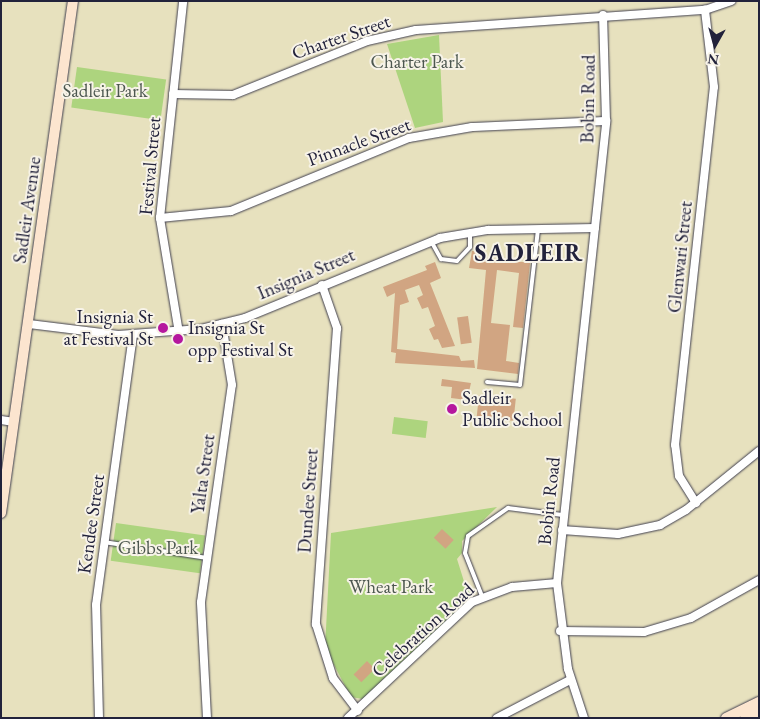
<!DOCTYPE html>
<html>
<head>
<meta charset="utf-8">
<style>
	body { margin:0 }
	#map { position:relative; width:760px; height:719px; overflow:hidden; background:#e7e1be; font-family:"EB Garamond",serif }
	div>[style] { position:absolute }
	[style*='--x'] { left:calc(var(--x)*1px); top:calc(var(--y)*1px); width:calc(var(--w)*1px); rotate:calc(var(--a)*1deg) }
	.green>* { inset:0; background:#add47e; transform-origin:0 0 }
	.building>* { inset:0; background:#d1a582; transform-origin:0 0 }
	.roads { filter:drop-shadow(0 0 1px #403f4f) drop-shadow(0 0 1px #403f4f) }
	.lane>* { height:4px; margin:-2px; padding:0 2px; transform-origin:2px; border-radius:2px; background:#fff }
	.street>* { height:8px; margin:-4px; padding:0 4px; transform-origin:4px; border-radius:4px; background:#fff }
	.secondary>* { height:10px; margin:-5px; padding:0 5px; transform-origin:5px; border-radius:5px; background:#fce5cf }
	.dots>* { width:14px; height:14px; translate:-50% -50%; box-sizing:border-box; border:2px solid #f7f3e8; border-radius:50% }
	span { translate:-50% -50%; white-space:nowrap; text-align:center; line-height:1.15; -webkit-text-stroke:4px #f7f3e8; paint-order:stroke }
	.street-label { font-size:19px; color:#22223b }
	.park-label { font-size:19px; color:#4c574f }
	.poi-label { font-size:19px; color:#22223b }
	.right { translate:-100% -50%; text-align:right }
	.left { translate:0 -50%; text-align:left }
	.district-label { font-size:24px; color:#22223b; font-weight:700; letter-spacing:1px }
	.frame { position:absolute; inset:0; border:2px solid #22223b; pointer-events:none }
	.north { position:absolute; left:690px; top:20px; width:50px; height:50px; -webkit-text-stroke:4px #f7f3e8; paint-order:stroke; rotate:187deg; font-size:14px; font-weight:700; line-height:20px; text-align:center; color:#22223b }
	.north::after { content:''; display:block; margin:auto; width:18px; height:22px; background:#22223b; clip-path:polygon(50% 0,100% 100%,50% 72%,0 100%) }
</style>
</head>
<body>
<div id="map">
	<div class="green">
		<i style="clip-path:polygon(439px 35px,443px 122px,415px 128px,387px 44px)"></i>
		<i style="left:77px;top:67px;width:90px;height:41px;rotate:8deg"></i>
		<i style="left:394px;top:417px;width:34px;height:17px;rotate:7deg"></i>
		<i style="clip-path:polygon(497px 507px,462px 541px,462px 553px,457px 559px,467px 591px,473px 587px,472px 596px,363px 699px,351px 697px,325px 648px,331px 533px)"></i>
		<i style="left:116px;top:523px;width:90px;height:38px;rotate:8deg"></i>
	</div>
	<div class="building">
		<i style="clip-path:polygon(472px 251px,482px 252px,481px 257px,530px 263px,523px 328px,513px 327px,519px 273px,497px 270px,491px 323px,510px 325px,506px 361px,519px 363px,518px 374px,477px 369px,486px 270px,469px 268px)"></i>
		<i style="clip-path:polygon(435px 262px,441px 278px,430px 283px,455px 346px,442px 348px,438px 339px,434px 340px,429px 329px,435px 326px,428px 307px,422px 309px,417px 298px,423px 295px,419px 285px,405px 290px,409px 302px,400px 305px,397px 349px,459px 356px,461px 361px,474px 360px,475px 368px,395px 363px,396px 353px,391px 352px,395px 293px,387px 297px,383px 287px,427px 270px,425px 266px)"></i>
		<i style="left:468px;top:316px;width:27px;height:11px;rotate:82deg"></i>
		<i style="clip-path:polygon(442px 379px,471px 383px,467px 400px,451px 398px,452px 387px,441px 386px)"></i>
		<i style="left:479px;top:395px;width:37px;height:22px;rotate:6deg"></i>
		<i style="left:442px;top:529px;width:16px;height:12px;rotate:43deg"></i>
		<i style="left:367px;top:661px;width:11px;height:19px;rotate:45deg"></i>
	</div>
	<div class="roads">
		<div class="lane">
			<i style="--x:431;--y:241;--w:21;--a:61"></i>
			<i style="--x:441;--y:259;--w:16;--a:7"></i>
			<i style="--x:457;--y:261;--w:19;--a:-47"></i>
			<i style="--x:470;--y:247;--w:15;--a:-90"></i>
			<i style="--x:487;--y:382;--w:33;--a:5"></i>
			<i style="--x:520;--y:385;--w:157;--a:-83.4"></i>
			<i style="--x:104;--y:542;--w:104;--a:8.8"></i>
			<i style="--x:482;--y:596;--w:46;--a:-111.6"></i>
			<i style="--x:465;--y:553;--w:17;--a:-80"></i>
			<i style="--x:468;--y:536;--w:49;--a:-35"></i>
			<i style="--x:508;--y:508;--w:55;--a:7.3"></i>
		</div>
		<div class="street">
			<i style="--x:173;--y:94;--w:60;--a:1"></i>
			<i style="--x:233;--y:95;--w:144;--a:-21.9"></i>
			<i style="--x:367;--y:41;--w:50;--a:-12.7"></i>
			<i style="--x:416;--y:30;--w:290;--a:-4"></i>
			<i style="--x:705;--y:10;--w:28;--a:-19"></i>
			<i style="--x:160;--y:218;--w:71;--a:-5.6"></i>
			<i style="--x:231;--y:211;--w:192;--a:-22.3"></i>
			<i style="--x:409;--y:138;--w:64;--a:-9.9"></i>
			<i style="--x:472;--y:127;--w:134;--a:-2.6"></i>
			<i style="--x:322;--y:285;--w:46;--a:70.8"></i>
			<i style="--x:337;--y:328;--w:297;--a:94.1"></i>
			<i style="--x:316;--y:624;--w:57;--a:72.5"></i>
			<i style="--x:333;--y:678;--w:41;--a:52.9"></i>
			<i style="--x:29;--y:324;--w:90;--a:7"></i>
			<i style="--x:118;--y:335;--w:83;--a:-4.1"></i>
			<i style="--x:201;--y:329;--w:45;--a:-14"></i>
			<i style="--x:245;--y:318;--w:211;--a:-22.3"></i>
			<i style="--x:440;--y:238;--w:49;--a:-9.5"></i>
			<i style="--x:488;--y:230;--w:107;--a:-1.1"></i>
			<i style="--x:179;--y:333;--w:117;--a:-99.4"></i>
			<i style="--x:160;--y:218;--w:218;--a:-83.9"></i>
			<i style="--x:1;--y:420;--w:13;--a:9"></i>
			<i style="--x:696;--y:503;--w:32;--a:-122"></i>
			<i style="--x:679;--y:476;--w:31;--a:-97"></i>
			<i style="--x:675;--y:445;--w:360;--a:-83.8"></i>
			<i style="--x:714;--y:87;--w:78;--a:-96.7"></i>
			<i style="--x:562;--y:530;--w:56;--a:4.1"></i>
			<i style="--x:618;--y:534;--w:43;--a:-12.1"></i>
			<i style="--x:660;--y:525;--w:30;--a:-30"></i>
			<i style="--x:686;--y:510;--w:94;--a:-38.9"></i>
			<i style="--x:560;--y:631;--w:84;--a:0.7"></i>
			<i style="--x:644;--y:632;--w:49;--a:-16.6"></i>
			<i style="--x:691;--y:618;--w:78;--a:-29.2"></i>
			<i style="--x:99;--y:718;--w:113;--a:-91.5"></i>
			<i style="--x:96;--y:605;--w:273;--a:-82.2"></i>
			<i style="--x:207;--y:718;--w:116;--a:-93"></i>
			<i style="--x:201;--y:602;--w:219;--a:-81.9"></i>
			<i style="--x:232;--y:385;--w:62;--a:-99.3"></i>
			<i style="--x:348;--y:718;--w:170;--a:-43.1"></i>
			<i style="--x:472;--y:602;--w:43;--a:-20.6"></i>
			<i style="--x:512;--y:587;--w:45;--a:-5.1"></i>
			<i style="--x:497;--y:718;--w:82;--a:-27.5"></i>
			<i style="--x:584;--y:718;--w:52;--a:-108.1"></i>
			<i style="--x:568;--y:669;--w:87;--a:-97.3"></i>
			<i style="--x:557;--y:583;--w:465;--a:-83.9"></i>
			<i style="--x:606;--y:121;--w:106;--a:-91.6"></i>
		</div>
		<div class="secondary">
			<i style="--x:1;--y:513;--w:517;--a:-82"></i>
			<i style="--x:726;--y:718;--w:37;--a:-26"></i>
			<i style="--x:745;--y:718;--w:16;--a:-27"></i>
		</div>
	</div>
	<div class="dots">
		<i style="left:163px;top:328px;background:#b5179e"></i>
		<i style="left:178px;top:339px;background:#b5179e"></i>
		<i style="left:452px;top:409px;background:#b5179e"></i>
	</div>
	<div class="street-label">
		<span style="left:341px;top:37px;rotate:-19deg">Charter Street</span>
		<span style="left:588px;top:99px;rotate:-89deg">Bobin Road</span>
		<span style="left:359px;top:142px;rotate:-20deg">Pinnacle Street</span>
		<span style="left:150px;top:166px;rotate:-85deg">Festival Street</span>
		<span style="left:27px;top:210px;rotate:-82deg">Sadleir Avenue</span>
		<span style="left:680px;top:257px;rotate:-84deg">Glenwari Street</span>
		<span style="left:306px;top:274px;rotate:-23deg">Insignia Street</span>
		<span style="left:203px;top:474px;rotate:-82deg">Yalta Street</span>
		<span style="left:308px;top:501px;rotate:-86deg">Dundee Street</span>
		<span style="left:549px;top:501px;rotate:-84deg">Bobin Road</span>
		<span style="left:91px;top:524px;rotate:-82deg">Kendee Street</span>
		<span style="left:423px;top:630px;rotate:-42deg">Celebration Road</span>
	</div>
	<div class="park-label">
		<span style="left:417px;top:62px">Charter Park</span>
		<span style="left:105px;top:91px">Sadleir Park</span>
		<span style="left:158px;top:548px">Gibbs Park</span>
		<span style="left:391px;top:587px">Wheat Park</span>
	</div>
	<div class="poi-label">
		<span class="right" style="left:153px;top:328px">Insignia St<br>at Festival St</span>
		<span class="left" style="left:188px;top:339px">Insignia St<br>opp Festival St</span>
		<span class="left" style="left:462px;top:409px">Sadleir<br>Public School</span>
	</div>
	<div class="district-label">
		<span style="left:529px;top:253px">SADLEIR</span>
	</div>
	<div class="frame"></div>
	<div class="north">N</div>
</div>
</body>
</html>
